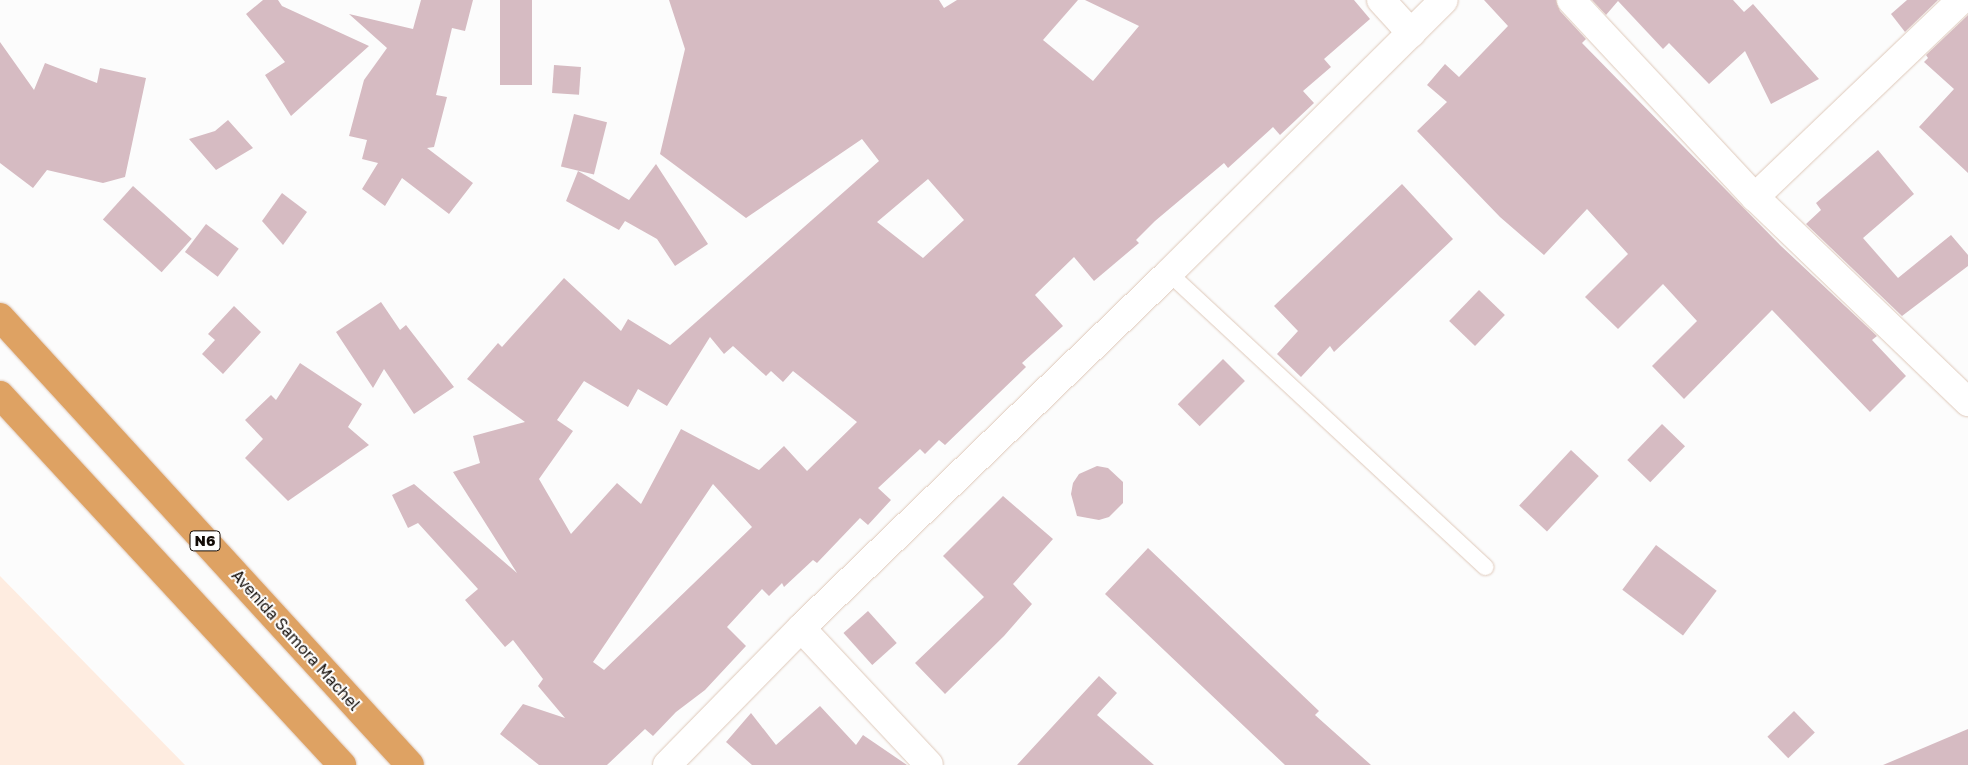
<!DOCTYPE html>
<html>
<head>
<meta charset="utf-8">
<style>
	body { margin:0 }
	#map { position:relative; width:1968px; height:765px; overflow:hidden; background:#fcfcfc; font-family:"Golos Text",sans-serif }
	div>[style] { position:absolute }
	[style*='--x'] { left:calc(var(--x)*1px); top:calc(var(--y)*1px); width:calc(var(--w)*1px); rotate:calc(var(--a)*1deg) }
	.built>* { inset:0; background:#feece0 }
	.building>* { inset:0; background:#d6bbc2; transform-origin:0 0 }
	.roads { filter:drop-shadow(0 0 1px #dec8b9) drop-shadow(0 0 1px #dec8b9) }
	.service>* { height:16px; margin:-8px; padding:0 8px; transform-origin:8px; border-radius:8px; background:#fff }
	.minor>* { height:28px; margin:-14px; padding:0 14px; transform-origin:14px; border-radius:14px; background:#fff }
	.tertiary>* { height:28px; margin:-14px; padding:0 14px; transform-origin:14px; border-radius:14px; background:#fff }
	.trunk>* { height:28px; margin:-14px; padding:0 14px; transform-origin:14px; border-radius:14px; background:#dea263 }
	span { translate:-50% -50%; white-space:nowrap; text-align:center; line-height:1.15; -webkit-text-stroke:4px #fff; paint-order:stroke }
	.shield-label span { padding:1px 4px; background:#fff; border:1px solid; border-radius:4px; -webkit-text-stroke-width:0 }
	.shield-label { font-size:15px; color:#130c07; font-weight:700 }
	.street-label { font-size:16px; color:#130c07 }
</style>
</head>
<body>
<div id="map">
	<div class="built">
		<i style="clip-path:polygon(0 576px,185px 765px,0 765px)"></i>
	</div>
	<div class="building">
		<i style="clip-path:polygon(263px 0,278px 0,282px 6px,369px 46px,291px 116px,265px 75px,285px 62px,246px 14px)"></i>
		<i style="clip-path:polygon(421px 0,473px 0,465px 31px,452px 28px,436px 95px,447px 97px,434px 147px,427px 148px,473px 183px,449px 214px,402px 178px,385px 206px,362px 189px,378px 163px,362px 159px,367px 140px,349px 136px,364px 80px,387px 48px,349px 14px,413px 29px)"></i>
		<i style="left:500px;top:0;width:32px;height:85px"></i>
		<i style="clip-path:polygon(evenodd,669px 0,939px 0,944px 8px,957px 0,1078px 0,1043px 40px,1093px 81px,1139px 26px,1085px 0,1354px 0,1370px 19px,1324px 59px,1331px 67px,1303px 91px,1314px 103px,1280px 135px,1273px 127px,1228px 168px,1224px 163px,1155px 221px,1136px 240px,1139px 243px,1094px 281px,1074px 257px,1035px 295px,1063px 326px,1022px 363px,1026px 367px,945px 445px,939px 440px,925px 454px,920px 449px,878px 488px,891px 500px,868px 525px,860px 518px,817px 563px,813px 560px,784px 587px,782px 583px,769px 596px,762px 589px,727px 627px,746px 646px,705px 690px,676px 712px,653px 736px,645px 729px,607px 765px,539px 765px,500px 734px,523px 704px,565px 718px,538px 686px,543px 679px,513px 640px,505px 647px,465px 600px,478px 589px,418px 523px,408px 528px,392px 495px,414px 484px,517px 573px,453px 472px,480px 463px,473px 436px,525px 422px,467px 379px,498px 343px,502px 347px,564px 278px,621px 331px,628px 319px,670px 345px,879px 161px,862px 139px,746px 218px,660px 154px,685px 49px,669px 0,928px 179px,964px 220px,923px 258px,877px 222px,928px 179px,669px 0,710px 337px,724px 354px,733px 346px,766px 376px,771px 371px,783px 382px,793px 371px,857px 422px,807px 471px,784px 446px,759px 470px,681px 429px,641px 504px,617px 483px,571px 534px,539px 479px,573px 431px,557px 420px,584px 381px,628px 407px,638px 389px,667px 406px,710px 337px,669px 0,713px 484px,752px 527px,604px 670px,593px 662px,713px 484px)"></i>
		<i style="clip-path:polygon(1484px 0,1556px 0,1560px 11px,1586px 39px,1582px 43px,1781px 246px,1877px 336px,1872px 340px,1906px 376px,1870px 412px,1772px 310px,1684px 399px,1652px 366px,1697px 321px,1663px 284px,1618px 329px,1585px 297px,1628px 254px,1587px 209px,1544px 255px,1500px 217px,1417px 131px,1447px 102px,1427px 85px,1445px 64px,1459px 77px,1508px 26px)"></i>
		<i style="clip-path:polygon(1592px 0,1733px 0,1744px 12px,1753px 4px,1819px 79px,1771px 104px,1745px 51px,1709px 84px,1669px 43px,1663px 49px,1618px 1px,1606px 15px)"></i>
		<i style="clip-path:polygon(1907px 0,1938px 0,1905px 32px,1891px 14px)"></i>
		<i style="clip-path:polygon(1968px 15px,1968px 173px,1919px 127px,1954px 89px,1924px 62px,1928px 58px,1926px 55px)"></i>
		<i style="clip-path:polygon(0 42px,34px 90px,45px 63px,97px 83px,100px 68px,146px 78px,125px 177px,103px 183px,47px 170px,33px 188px,0 163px)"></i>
		<i style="left:554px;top:65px;width:27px;height:28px;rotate:4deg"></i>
		<i style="left:574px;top:114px;width:34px;height:54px;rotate:14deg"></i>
		<i style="clip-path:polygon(228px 120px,253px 148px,216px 170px,189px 139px,215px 131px)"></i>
		<i style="clip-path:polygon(1878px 150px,1914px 194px,1863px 238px,1898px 278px,1951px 235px,1968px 255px,1968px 266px,1902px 316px,1806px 224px,1821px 210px,1816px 203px)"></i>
		<i style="clip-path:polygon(656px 164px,708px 244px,675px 266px,657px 239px,625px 221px,619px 230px,566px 201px,578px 171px,629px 200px)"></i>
		<i style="clip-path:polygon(1402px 184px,1453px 239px,1334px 352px,1330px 346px,1301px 377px,1277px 354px,1298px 331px,1274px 306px)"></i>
		<i style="left:133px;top:186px;width:79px;height:45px;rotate:42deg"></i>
		<i style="clip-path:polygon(282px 193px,307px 212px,283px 245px,262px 221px)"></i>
		<i style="left:206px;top:224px;width:41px;height:35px;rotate:37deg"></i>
		<i style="left:1479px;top:290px;width:36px;height:43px;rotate:44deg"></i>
		<i style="clip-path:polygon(381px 302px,400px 330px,406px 325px,454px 387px,414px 414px,384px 369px,373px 388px,336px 332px)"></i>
		<i style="clip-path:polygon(234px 306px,261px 332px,223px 374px,202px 354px,215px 340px,208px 334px)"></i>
		<i style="left:1223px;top:359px;width:31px;height:64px;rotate:45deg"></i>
		<i style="clip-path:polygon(300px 363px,362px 404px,348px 427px,369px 445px,288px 501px,245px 458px,263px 439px,245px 420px,271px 395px,276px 400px)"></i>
		<i style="left:1662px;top:424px;width:32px;height:50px;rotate:44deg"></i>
		<i style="left:1571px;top:450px;width:38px;height:76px;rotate:43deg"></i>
		<i style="clip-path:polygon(1097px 466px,1108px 468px,1123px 482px,1123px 503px,1109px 517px,1099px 520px,1077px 516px,1071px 494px,1073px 483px,1079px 474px)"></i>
		<i style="clip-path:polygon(1003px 496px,1053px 539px,1013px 584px,1032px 604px,1004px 636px,945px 694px,915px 663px,984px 597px,943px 556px)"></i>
		<i style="left:1656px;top:545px;width:76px;height:56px;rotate:37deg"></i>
		<i style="clip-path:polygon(1148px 548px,1319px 711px,1315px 715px,1371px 765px,1285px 765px,1105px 594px)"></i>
		<i style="left:868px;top:611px;width:43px;height:33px;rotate:48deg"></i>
		<i style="clip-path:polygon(1099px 676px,1117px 693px,1097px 715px,1154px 765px,1017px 765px)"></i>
		<i style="clip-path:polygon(820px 706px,856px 745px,863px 735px,907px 765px,752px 765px,726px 742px,751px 713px,776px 745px)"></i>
		<i style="left:1794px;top:711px;width:30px;height:37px;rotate:46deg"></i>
		<i style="clip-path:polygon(1968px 729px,1968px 765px,1883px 765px)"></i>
	</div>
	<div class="roads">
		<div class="service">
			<i style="--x:1169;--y:273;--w:432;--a:42.9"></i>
		</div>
		<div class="minor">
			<i style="--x:1381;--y:0;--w:45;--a:47.7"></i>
			<i style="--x:1571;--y:0;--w:270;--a:47"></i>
			<i style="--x:1755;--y:197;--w:296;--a:43.9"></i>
			<i style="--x:1755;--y:197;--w:285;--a:-43.7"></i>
			<i style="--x:801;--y:628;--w:187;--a:46.9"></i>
		</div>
		<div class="tertiary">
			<i style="--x:667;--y:765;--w:192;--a:-45.6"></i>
			<i style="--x:801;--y:628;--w:511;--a:-43.97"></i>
			<i style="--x:1169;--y:273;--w:387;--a:-44.8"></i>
		</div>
		<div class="trunk">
			<i style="--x:0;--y:317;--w:607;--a:47.54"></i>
			<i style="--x:0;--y:395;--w:504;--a:47.25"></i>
		</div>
	</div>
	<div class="shield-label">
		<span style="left:205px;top:541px">N6</span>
	</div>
	<div class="street-label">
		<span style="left:296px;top:640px;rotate:48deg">Avenida Samora Machel</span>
	</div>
</div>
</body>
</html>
